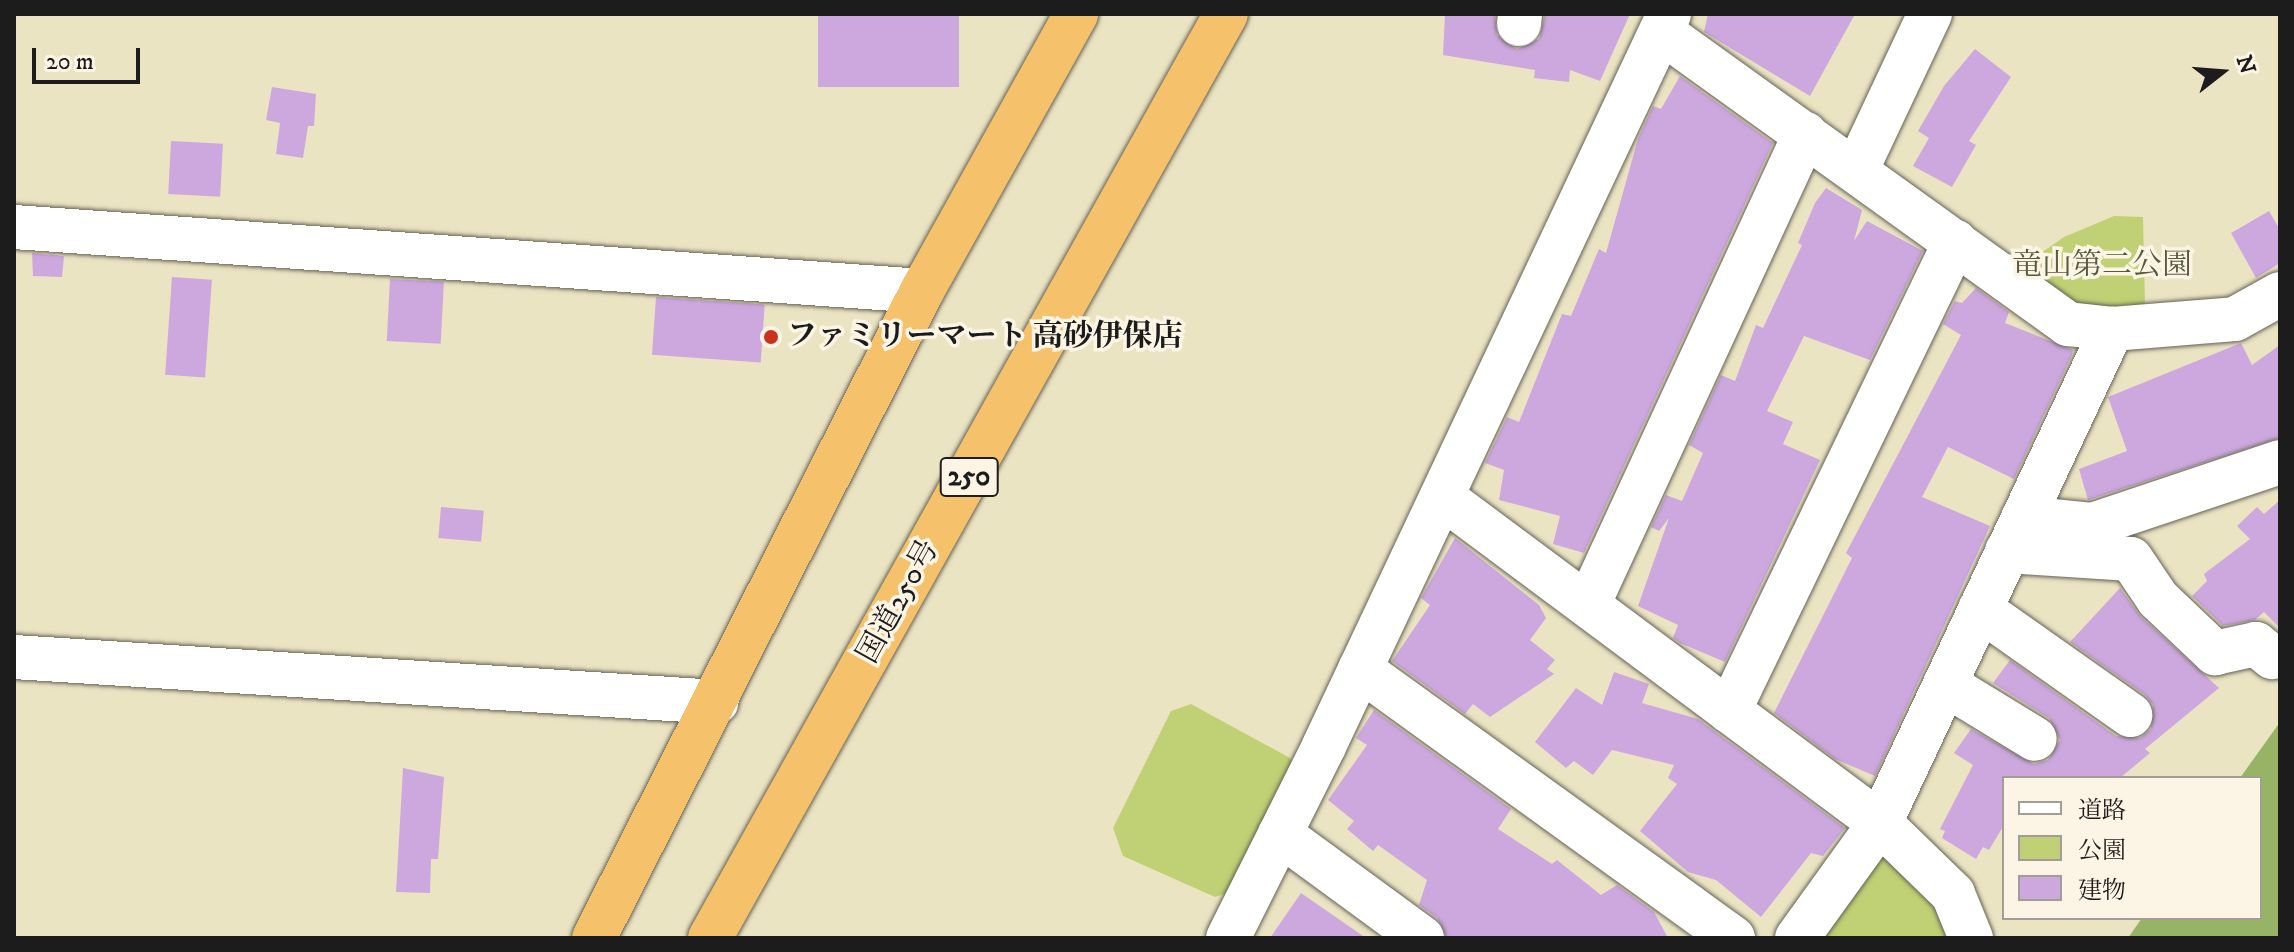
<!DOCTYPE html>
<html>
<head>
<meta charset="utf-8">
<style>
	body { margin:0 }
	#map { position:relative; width:2294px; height:952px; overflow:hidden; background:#ebe4c3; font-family:"IM FELL DW Pica","Noto Serif JP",serif }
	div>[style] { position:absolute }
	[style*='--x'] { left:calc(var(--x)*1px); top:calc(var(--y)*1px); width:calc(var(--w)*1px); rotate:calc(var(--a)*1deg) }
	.green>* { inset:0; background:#bfd174 }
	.forest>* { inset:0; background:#97b366 }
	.building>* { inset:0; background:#cda8df; transform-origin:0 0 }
	.roads { filter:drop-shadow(0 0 2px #646256) drop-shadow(0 0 2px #646256) }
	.minor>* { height:44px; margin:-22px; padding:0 22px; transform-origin:22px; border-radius:22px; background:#fff }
	.highway>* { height:44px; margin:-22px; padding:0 22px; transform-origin:22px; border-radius:22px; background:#f5c16b }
	.dots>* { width:22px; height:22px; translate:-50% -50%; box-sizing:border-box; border:4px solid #fcf5e5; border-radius:50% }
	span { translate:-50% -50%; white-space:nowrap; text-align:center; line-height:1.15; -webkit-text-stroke:7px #fcf5e5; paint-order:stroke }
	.shield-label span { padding:2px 6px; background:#fcf5e5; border:2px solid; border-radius:6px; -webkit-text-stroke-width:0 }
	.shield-label { font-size:28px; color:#1c1c1c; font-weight:700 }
	.park-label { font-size:30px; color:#555b3b }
	.poi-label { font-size:30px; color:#1c1c1c; font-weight:700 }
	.left { translate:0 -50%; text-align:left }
	.street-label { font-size:30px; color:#1c1c1c }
	.frame { position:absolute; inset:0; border:16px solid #1c1c1c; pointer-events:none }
	.legend { position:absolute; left:2002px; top:776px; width:260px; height:144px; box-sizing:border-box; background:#fcf5e5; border:2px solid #a29e95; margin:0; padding:10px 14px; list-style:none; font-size:24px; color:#1c1c1c }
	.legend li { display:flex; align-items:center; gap:16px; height:40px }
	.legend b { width:40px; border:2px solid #a29e95 }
	.north { position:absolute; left:2182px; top:32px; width:80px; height:80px; -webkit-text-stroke:6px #fcf5e5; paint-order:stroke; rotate:73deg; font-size:22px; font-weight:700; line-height:32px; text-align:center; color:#1c1c1c }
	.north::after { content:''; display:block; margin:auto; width:28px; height:36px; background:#1c1c1c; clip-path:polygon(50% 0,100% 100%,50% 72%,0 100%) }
	.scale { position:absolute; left:32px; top:48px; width:108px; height:36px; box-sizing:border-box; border:4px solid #1c1c1c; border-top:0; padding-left:10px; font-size:24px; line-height:28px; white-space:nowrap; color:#1c1c1c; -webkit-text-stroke:6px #fcf5e5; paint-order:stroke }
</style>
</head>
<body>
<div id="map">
	<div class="green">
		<i style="clip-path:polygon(2114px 216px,2143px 217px,2145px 305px,2073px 310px,2018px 269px,2064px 237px)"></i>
		<i style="clip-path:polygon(1191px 704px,1290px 758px,1298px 778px,1248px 886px,1215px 897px,1123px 856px,1113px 828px,1171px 711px)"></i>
		<i style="clip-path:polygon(1879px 847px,1933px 893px,1952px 938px,1817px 938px)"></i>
	</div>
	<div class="forest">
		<i style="clip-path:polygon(2280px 722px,2280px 938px,2128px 938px,2142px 918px,2260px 918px,2260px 778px,2240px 778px)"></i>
	</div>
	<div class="building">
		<i style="left:818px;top:14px;width:141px;height:73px"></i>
		<i style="clip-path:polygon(1445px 14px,1495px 14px,1497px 35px,1517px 49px,1539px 39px,1545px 14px,1630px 14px,1600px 81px,1570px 70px,1569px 82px,1534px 78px,1535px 70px,1443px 55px)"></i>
		<i style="clip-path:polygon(1708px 14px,1855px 14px,1810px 96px,1704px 32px)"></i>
		<i style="clip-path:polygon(1975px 49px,2011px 77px,1969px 141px,1976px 145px,1952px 187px,1913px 166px,1929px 138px,1918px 131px,1944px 86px)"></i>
		<i style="clip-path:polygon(1680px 76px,1773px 143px,1584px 553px,1553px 544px,1560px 516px,1499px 500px,1504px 470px,1485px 463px,1507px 417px,1519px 422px,1562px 314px,1571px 316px,1599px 249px,1606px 253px,1638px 139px,1653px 106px,1661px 109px)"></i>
		<i style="clip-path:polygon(272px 87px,316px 94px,314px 126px,308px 126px,303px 158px,276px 154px,280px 123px,266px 120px)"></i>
		<i style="left:171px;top:141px;width:52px;height:53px;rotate:3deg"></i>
		<i style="clip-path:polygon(1826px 188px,1862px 210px,1854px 241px,1867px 221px,1923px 251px,1870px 360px,1804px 336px,1767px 411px,1793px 422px,1783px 444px,1820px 460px,1725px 662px,1680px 643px,1673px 638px,1678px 625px,1638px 606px,1669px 518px,1659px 531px,1651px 527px,1666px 495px,1682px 501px,1703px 453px,1689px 445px,1721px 375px,1735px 381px,1756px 325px,1763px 328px,1802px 245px,1798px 243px,1815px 203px)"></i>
		<i style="clip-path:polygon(2269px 211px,2280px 230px,2280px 263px,2256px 278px,2231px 233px)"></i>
		<i style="clip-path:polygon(32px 253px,64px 256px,62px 277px,33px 276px)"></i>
		<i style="left:172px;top:277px;width:40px;height:98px;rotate:4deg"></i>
		<i style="left:390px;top:279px;width:54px;height:62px;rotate:3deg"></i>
		<i style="clip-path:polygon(1976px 288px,2009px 312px,2005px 323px,2073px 350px,2072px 355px,2014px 479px,1948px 447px,1922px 497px,1990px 526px,1875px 776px,1835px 759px,1774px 713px,1852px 558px,1846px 553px,1961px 335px,1943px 324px,1955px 301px,1962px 303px)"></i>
		<i style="left:656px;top:297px;width:109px;height:58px;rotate:4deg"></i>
		<i style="clip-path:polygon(2241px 343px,2252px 365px,2280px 345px,2280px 438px,2088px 500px,2079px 469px,2127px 451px,2108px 397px)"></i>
		<i style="clip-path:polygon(2280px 500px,2280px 628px,2264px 612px,2255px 620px,2223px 626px,2192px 596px,2207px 581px,2204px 574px,2250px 539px,2237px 526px,2257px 507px,2264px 514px)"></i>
		<i style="left:441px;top:507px;width:43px;height:31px;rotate:5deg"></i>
		<i style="clip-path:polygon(1455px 538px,1539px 605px,1546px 618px,1530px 640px,1555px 660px,1547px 669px,1554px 674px,1490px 717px,1473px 704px,1465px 714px,1392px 661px,1430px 605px,1421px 598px)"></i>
		<i style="clip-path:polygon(2120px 588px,2141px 617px,2219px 688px,2145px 749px,2150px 753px,2120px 778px,2004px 778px,2004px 825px,1989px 850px,1983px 847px,1976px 859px,1942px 838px,1945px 831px,1940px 829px,1973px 765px,1954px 753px,1971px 729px,2034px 764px,2048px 760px,2060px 740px,2049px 718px,1993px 683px,2010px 660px,2116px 736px,2140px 738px,2151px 729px,2153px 705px,2145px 695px,2070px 642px)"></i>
		<i style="clip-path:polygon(1614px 672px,1649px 684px,1642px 703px,1698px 719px,1845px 828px,1823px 856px,1811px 853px,1761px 917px,1716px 880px,1688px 872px,1640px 831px,1677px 784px,1668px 778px,1674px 765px,1612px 750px,1593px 775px,1574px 761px,1566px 768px,1535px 742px,1576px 688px,1602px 705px)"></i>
		<i style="clip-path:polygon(1374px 710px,1511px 809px,1498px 829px,1552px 864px,1557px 860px,1601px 895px,1617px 885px,1654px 912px,1668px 938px,1447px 938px,1437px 918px,1419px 905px,1427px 880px,1378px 845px,1373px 851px,1347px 829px,1354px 821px,1328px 800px,1367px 745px,1356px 738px)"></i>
		<i style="clip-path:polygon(403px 768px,444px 777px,438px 859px,431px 859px,430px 893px,396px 892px)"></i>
		<i style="clip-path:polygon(1301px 893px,1366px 938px,1270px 938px)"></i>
	</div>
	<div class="roads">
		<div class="minor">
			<i style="--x:1519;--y:24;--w:10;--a:-84"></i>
			<i style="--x:1663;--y:33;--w:499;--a:35.7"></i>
			<i style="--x:2068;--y:324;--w:44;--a:6.5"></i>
			<i style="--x:2112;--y:329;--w:123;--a:-4.6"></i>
			<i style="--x:2235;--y:319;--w:51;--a:-29.1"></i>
			<i style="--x:1856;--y:171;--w:174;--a:-64.8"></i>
			<i style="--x:14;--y:227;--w:910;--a:4.03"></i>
			<i style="--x:1442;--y:497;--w:546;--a:36.66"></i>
			<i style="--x:1880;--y:823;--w:102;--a:44.2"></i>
			<i style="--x:1953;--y:894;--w:48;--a:67.8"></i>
			<i style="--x:2023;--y:518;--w:69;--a:5.8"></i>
			<i style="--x:2092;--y:525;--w:198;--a:-18.5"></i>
			<i style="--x:2007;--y:551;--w:124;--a:3.7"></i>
			<i style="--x:2131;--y:559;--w:48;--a:56"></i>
			<i style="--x:2158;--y:599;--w:79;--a:43.5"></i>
			<i style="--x:2215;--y:653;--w:42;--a:-12.4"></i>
			<i style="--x:2256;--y:644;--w:21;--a:39"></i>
			<i style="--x:1588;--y:605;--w:519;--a:-65.26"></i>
			<i style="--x:1980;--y:609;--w:184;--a:35.2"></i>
			<i style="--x:14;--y:657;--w:704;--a:3.66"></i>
			<i style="--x:1360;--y:669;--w:460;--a:35.8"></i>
			<i style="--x:1945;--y:684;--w:105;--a:31.4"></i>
			<i style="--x:1729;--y:711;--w:521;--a:-64.27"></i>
			<i style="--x:1280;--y:834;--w:176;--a:36.2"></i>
			<i style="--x:1228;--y:938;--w:215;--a:-63.4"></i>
			<i style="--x:1324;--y:746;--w:809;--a:-64.76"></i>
			<i style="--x:1797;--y:938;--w:142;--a:-54.2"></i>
			<i style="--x:1880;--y:823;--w:546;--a:-64.84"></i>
		</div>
		<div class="highway">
			<i style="--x:594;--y:938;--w:725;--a:-63.12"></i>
			<i style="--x:922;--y:291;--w:317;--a:-60.9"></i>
			<i style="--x:710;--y:938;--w:1058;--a:-60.82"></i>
		</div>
	</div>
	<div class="dots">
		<i style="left:771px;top:337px;background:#c8321e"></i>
	</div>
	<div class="shield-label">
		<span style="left:969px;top:477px">250</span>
	</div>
	<div class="park-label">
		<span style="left:2102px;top:266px">竜山第二公園</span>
	</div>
	<div class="poi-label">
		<span class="left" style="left:787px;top:337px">ファミリーマート 高砂伊保店</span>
	</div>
	<div class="street-label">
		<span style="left:899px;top:602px;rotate:-61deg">国道250号</span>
	</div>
	<div class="frame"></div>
	<ul class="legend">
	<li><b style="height:10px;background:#fff"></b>道路</li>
	<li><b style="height:22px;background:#bfd174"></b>公園</li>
	<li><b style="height:22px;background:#cda8df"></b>建物</li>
	</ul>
	<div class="north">N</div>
	<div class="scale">20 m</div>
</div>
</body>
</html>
